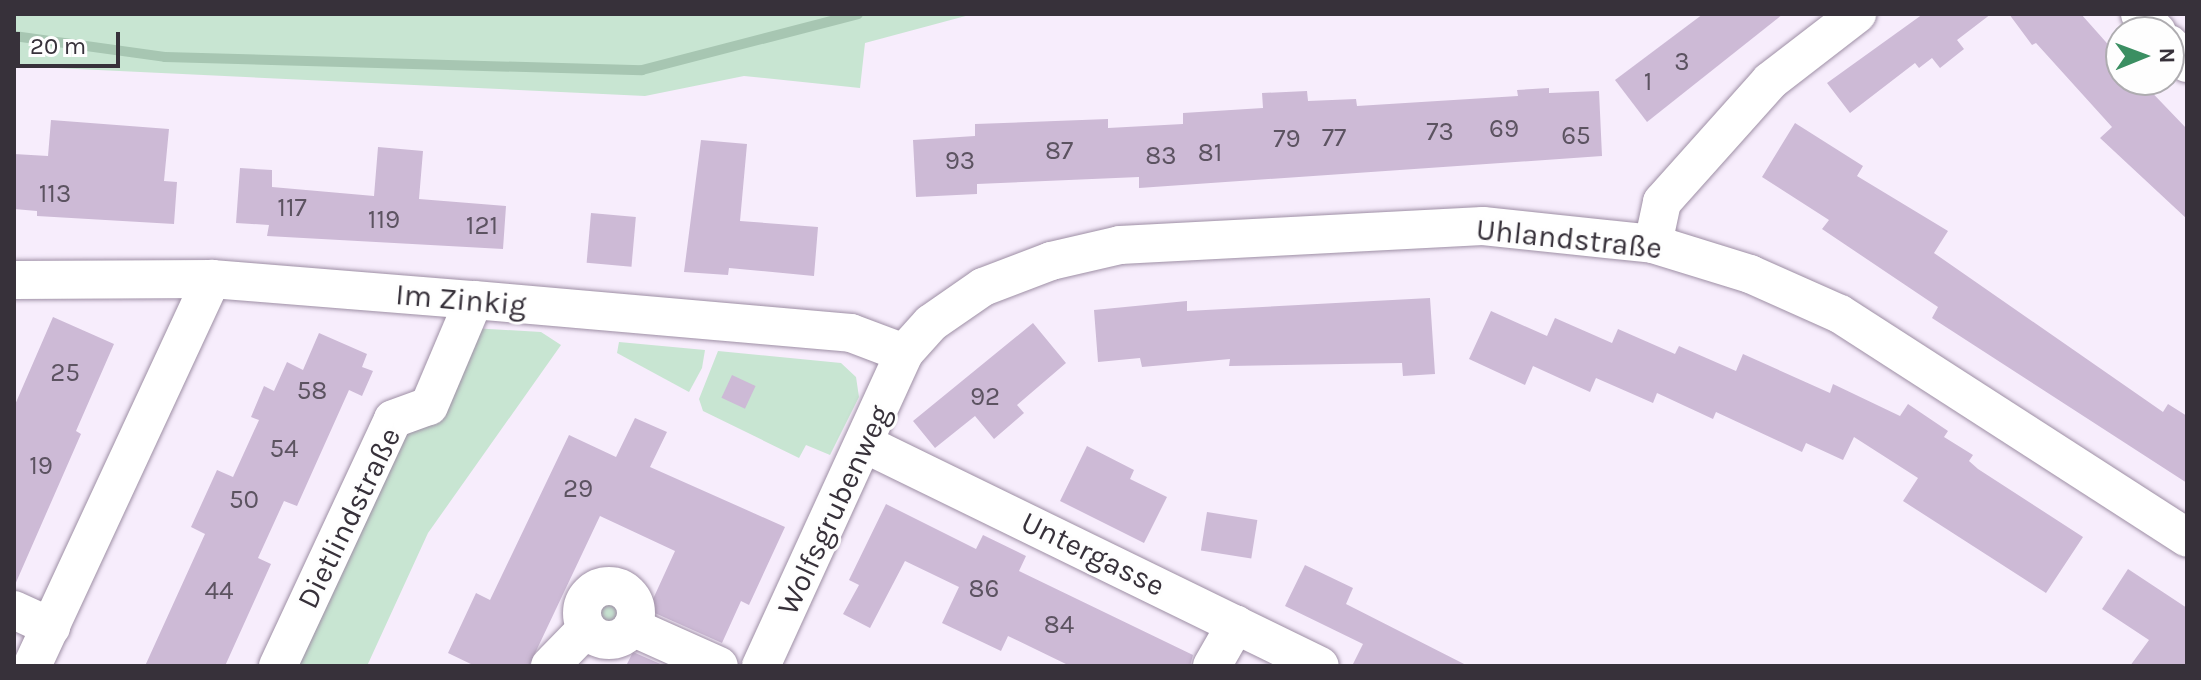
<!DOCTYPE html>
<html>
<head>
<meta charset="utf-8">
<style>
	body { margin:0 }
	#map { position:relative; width:2201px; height:680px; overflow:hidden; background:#f7edfc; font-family:Karla,sans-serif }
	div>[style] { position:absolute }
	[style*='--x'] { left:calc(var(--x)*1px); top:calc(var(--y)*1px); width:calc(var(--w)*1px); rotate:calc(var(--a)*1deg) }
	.green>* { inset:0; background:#c8e5d2 }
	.round { border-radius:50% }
	.stream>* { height:10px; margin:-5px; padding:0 5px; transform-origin:5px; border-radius:5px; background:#a7c6b2 }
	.building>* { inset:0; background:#cdbad6; transform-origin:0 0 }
	.roads { filter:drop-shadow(0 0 2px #9e8fa5) drop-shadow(0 0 2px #9e8fa5) }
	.minor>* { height:38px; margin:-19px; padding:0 19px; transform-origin:19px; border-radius:19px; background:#fff }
	.minor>.ring { margin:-19px; padding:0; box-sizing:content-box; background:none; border:38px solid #fff; border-radius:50% }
	span { translate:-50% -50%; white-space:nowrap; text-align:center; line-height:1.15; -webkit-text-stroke:6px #fefefe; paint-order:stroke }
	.number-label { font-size:26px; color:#5c5361 }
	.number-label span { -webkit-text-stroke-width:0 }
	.street-label { font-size:30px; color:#37313a }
	.frame { position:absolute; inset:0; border:16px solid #37313a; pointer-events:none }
	.north { position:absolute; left:2105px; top:16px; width:80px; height:80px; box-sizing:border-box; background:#fefefe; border:2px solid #aeacb0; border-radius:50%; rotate:89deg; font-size:22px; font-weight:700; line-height:32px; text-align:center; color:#37313a }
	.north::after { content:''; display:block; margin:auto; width:28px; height:36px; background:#3b8f62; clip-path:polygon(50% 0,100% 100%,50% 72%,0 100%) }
	.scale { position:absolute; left:16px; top:32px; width:104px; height:36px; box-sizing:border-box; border:4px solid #37313a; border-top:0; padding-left:10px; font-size:24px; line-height:28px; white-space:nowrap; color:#37313a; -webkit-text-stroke:6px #fefefe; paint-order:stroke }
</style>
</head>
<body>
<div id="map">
	<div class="green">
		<i style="clip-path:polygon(14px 14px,973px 14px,865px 43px,860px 88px,744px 76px,645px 96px,14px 66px)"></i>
		<i style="clip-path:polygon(472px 328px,541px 332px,561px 345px,428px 533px,367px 666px,285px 666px,399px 427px)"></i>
		<i style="clip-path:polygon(619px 342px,705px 350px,702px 368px,689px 392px,617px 353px)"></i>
		<i style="clip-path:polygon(718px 351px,841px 363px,856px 377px,859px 397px,830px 455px,806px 445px,799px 458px,703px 411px,699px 399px)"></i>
		<i class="round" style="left:584px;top:587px;width:50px;height:50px"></i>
	</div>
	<div class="stream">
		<i style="--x:14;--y:36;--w:152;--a:7.9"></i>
		<i style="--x:165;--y:57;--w:477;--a:1.6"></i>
		<i style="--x:642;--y:70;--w:223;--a:-14.5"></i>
	</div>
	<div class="building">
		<i style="clip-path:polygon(1703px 14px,1783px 14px,1647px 122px,1615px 80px)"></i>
		<i style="clip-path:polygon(1923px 14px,1991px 14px,1957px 40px,1964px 49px,1940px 68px,1932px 58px,1919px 68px,1915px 63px,1850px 113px,1827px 83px)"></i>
		<i style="clip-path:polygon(2009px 14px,2081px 14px,2121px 59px,2121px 80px,2140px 80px,2187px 129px,2187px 219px,2100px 138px,2112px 127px,2036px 43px,2032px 45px)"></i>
		<i style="clip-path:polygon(1549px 88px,1549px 93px,1599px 91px,1602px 156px,1139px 188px,1139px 177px,977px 184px,977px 194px,916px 197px,913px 140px,975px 136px,975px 124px,1108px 119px,1108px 128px,1183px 124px,1183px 113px,1263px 108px,1262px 93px,1307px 91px,1308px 101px,1356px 99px,1357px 106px,1518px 96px,1517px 90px)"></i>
		<i style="clip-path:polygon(51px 120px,169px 129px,164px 181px,177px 182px,174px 224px,37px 216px,37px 211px,14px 209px,14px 154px,48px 156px)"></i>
		<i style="clip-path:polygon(1795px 123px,1863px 166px,1857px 176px,1948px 231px,1934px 253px,2163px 412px,2168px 404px,2187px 416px,2187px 483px,1932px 318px,1938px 307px,1822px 229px,1829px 220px,1762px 177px)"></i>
		<i style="clip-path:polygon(701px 140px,747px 144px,740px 221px,818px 227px,814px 276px,729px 268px,728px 275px,684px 272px)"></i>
		<i style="clip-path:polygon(378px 147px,423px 151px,419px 199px,506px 206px,503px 249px,267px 236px,269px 225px,236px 223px,240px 168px,272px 170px,272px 187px,374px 196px)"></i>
		<i style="left:591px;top:213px;width:45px;height:50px;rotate:5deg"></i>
		<i style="clip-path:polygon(1430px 298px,1435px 374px,1403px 376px,1402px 363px,1229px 366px,1230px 359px,1142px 367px,1140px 358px,1098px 362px,1094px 310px,1187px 301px,1187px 311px)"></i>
		<i style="clip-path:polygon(1491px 311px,1547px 336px,1555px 318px,1612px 343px,1618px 329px,1675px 354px,1679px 346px,1736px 371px,1743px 354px,1830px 393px,1833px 384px,1900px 416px,1908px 404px,1948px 431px,1944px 437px,1973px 455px,1969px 461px,1978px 469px,2083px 537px,2046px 593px,1903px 501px,1918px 478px,1854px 437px,1843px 460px,1806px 443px,1802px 452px,1716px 412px,1713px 419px,1657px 393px,1653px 403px,1596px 378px,1590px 392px,1533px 366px,1525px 385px,1469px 359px)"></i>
		<i style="clip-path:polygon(53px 317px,114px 344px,76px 431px,81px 434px,14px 587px,14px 407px)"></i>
		<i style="clip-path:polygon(1033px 323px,1066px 363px,1017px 405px,1024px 413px,994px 439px,975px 416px,935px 448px,913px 421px)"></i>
		<i style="clip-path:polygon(319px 333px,367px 354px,362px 367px,373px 371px,362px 396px,349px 390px,297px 506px,284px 501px,258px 558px,271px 564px,225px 666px,145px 666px,205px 534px,191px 527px,217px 470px,233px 477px,259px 420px,251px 417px,264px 386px,274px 391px,287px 362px,303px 370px)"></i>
		<i style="left:732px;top:375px;width:26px;height:25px;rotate:25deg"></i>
		<i style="clip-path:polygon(635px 418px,667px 432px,650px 467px,785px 527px,749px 605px,741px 601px,722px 643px,648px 610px,675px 551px,600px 516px,529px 666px,475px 666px,448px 653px,476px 593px,490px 600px,569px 435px,616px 457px)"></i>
		<i style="clip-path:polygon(1087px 446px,1134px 470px,1130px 479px,1167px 497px,1144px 543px,1060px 501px)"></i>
		<i style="clip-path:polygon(886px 504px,976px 549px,983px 535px,1026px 556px,1019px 571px,1193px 655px,1190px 666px,1070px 666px,1008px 636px,1001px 651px,942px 623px,959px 587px,905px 561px,870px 628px,843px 614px,859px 585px,849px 580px)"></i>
		<i style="left:1207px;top:512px;width:51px;height:39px;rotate:9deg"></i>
		<i style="clip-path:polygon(1305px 565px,1353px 588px,1346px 604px,1468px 666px,1352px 666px,1363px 644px,1285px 606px)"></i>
		<i style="clip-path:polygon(2128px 569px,2187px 608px,2187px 666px,2130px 666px,2149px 640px,2102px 609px)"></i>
		<i style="clip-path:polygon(633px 652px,665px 666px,626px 666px)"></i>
	</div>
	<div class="roads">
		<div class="minor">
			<i style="--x:2140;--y:14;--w:25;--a:47"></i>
			<i style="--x:2169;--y:44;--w:26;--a:47"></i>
			<i style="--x:1653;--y:244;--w:43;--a:-77.9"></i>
			<i style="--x:1662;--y:202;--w:162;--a:-48.2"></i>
			<i style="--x:1770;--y:81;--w:110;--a:-37.6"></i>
			<i style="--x:14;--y:280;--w:198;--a:-0.3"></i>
			<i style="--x:212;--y:279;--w:263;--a:4.6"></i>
			<i style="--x:474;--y:300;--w:378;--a:5"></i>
			<i style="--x:851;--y:333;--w:57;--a:20.7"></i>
			<i style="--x:865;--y:444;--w:506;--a:26.01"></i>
			<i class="ring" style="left:582px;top:586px;width:16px;height:16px"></i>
			<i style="--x:14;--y:610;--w:41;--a:24.7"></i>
			<i style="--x:632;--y:627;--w:95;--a:24.1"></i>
			<i style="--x:32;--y:666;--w:427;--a:-65.1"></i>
			<i style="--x:278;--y:666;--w:272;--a:-65"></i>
			<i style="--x:393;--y:419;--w:38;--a:-20"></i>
			<i style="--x:429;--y:406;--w:115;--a:-67"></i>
			<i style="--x:550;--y:666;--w:52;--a:-45.8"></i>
			<i style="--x:761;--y:666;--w:344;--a:-65.4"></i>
			<i style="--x:904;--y:353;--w:40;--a:-48"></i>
			<i style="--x:931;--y:323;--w:63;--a:-34.7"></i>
			<i style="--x:983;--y:287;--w:73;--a:-20.9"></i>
			<i style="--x:1051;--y:261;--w:71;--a:-13.1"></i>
			<i style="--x:1120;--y:245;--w:363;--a:-3"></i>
			<i style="--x:1483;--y:226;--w:171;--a:6"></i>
			<i style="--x:1653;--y:244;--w:102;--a:17.2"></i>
			<i style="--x:1750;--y:274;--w:98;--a:24"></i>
			<i style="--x:1840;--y:314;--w:413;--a:32.8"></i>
			<i style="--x:1212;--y:666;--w:48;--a:-60.3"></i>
		</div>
	</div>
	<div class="number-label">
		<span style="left:1682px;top:62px">3</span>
		<span style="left:1648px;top:82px">1</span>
		<span style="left:1504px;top:129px">69</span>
		<span style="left:1440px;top:132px">73</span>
		<span style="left:1576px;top:136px">65</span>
		<span style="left:1334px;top:138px">77</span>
		<span style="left:1287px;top:139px">79</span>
		<span style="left:1059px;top:151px">87</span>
		<span style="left:1210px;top:153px">81</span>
		<span style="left:1161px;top:156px">83</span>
		<span style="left:960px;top:161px">93</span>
		<span style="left:55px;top:194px">113</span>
		<span style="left:292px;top:208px">117</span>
		<span style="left:384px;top:220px">119</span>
		<span style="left:482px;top:226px">121</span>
		<span style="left:65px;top:373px">25</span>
		<span style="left:312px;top:391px">58</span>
		<span style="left:985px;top:397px">92</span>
		<span style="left:284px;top:449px">54</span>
		<span style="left:41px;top:466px">19</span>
		<span style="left:578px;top:489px">29</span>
		<span style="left:244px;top:500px">50</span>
		<span style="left:984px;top:589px">86</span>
		<span style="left:219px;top:591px">44</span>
		<span style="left:1059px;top:625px">84</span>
	</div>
	<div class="street-label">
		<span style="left:1569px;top:239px;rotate:6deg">Uhlandstraße</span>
		<span style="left:461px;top:300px;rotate:5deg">Im Zinkig</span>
		<span style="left:834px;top:510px;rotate:-65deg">Wolfsgrubenweg</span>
		<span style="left:349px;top:518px;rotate:-64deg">Dietlindstraße</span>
		<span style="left:1093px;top:554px;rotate:26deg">Untergasse</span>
	</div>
	<div class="frame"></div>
	<div class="north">N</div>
	<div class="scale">20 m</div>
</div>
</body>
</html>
